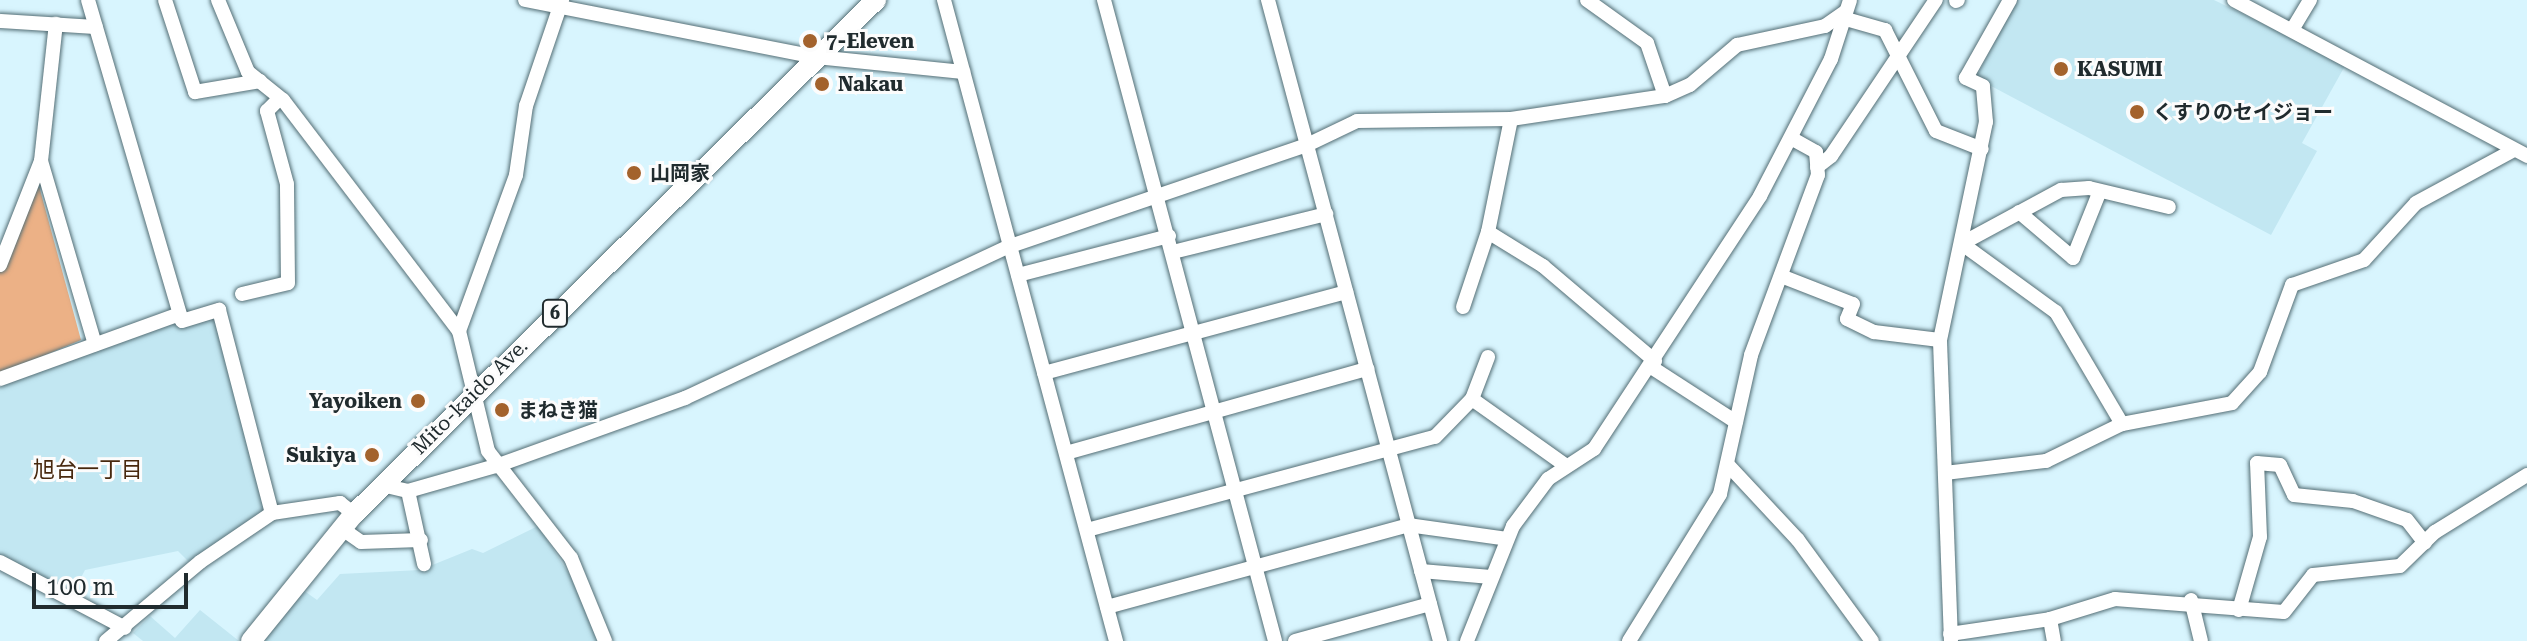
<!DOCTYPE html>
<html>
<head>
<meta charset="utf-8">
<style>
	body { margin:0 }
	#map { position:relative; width:2527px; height:641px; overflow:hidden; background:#d8f5fe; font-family:"Roboto Serif","Noto Sans JP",serif }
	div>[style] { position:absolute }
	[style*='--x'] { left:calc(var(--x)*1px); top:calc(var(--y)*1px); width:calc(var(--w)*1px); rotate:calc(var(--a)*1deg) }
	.built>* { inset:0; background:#c2e7f2 }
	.green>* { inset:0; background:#ecb186 }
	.roads { filter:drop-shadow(0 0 2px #546e75) drop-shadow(0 0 2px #546e75) }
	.minor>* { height:14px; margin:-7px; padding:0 7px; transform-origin:7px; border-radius:7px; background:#fff }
	.highway>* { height:20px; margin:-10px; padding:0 10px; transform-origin:10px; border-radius:10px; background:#fff }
	.dots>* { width:22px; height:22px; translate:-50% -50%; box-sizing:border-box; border:4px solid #fcfcfc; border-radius:50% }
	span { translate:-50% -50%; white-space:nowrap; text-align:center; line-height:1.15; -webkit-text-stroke:6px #fcfcfc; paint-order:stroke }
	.shield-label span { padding:2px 6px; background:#fcfcfc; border:2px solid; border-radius:6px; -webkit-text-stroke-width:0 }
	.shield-label { font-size:18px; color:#202b2e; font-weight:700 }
	.poi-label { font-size:20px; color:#202b2e; font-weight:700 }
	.left { translate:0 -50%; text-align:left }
	.right { translate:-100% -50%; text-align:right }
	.street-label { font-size:20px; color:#202b2e }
	.neighbourhood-label { font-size:22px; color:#47280e }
	.scale { position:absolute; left:32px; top:573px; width:156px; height:36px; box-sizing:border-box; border:4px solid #202b2e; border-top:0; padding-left:10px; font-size:24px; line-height:28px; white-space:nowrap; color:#202b2e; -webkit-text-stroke:6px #fcfcfc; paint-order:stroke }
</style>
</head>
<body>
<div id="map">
	<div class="built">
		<i style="clip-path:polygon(2016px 0,2214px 0,2346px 64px,2302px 143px,2317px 151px,2271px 235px,1976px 78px)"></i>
		<i style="clip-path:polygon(216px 316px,271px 512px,189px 562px,178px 551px,85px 570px,73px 593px,0 555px,0 384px,175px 322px)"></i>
		<i style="clip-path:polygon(538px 526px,585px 599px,598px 641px,263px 641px,303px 590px,317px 600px,340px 574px,420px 570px,472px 549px,483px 553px)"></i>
		<i style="clip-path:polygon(200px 610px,239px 641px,143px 641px,133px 633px,150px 616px,175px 638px)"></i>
	</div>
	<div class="green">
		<i style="clip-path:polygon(39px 186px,81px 340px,0 374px,0 271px)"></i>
	</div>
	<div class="roads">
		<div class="minor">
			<i style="--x:88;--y:0;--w:334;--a:73.7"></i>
			<i style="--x:182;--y:321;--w:39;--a:-17"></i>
			<i style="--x:219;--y:310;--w:210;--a:75.4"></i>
			<i style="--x:165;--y:0;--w:97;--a:71.9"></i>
			<i style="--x:195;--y:92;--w:66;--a:-9.6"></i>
			<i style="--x:218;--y:0;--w:78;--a:67.4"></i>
			<i style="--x:248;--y:72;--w:45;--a:38.7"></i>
			<i style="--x:283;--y:100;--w:290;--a:52.7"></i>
			<i style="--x:459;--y:331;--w:123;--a:76.4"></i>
			<i style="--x:488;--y:451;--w:135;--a:52.2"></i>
			<i style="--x:571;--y:558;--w:90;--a:67.7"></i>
			<i style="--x:525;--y:0;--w:297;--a:11.1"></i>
			<i style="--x:816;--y:57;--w:148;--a:5.8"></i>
			<i style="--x:944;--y:0;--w:664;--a:74.98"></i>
			<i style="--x:1104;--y:0;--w:663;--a:75.06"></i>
			<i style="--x:1268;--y:0;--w:664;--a:74.98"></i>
			<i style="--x:1587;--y:0;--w:74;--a:35.6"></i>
			<i style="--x:1647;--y:43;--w:56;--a:71.2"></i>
			<i style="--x:2234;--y:0;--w:332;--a:28"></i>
			<i style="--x:1956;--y:1;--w:2;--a:-27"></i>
			<i style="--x:1846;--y:19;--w:41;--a:15.8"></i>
			<i style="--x:1885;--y:30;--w:113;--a:63.2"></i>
			<i style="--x:1936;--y:131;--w:49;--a:21.4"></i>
			<i style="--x:0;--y:21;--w:96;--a:3.6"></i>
			<i style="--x:2292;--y:30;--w:35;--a:-59"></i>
			<i style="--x:41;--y:161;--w:191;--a:73.6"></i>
			<i style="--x:1817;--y:167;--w:18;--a:-38"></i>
			<i style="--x:1831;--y:156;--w:188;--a:-56.1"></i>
			<i style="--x:2019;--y:212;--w:71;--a:40.4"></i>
			<i style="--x:2073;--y:258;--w:72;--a:-68.1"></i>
			<i style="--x:1488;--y:232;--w:65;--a:31.7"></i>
			<i style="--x:1543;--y:266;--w:147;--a:40.3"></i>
			<i style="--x:1961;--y:244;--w:114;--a:-28.4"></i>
			<i style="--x:2061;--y:190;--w:28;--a:-4"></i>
			<i style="--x:2089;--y:188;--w:82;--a:13.4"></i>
			<i style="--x:1965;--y:246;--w:112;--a:36"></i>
			<i style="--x:2056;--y:312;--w:130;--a:59.5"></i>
			<i style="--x:1173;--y:252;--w:158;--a:-13.9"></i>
			<i style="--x:0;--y:265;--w:112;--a:-68.5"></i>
			<i style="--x:41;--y:161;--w:138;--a:-83.8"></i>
			<i style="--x:1018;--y:275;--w:156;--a:-14.5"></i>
			<i style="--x:1781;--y:276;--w:77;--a:21.3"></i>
			<i style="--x:1853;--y:304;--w:16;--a:112"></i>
			<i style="--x:1847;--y:319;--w:30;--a:26"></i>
			<i style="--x:1874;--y:332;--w:66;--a:6.9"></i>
			<i style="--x:242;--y:294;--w:47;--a:-13.4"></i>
			<i style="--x:288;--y:283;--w:99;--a:-90.6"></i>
			<i style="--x:287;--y:184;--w:76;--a:-105.3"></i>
			<i style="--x:267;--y:111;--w:18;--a:-45"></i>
			<i style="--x:1463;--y:307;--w:79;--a:-71.6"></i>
			<i style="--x:1488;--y:232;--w:115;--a:-78.5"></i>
			<i style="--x:459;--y:331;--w:166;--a:-69.9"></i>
			<i style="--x:516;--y:175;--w:70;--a:-81.8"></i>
			<i style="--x:526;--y:106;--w:112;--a:-71.2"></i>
			<i style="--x:1651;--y:367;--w:101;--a:32.9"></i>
			<i style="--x:1044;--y:373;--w:313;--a:-15"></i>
			<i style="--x:0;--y:379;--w:191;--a:-19.9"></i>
			<i style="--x:1472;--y:399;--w:45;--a:-69.1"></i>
			<i style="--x:1066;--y:453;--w:313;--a:-15.6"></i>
			<i style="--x:1729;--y:466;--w:101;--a:47"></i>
			<i style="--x:1798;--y:540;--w:125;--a:53.8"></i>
			<i style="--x:1945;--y:473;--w:102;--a:-6.8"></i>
			<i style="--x:2046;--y:461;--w:85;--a:-26"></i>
			<i style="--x:2122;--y:424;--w:112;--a:-10.8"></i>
			<i style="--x:2232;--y:403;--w:42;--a:-47.9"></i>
			<i style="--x:2260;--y:372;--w:93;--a:-69.8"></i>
			<i style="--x:2292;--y:285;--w:76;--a:-19.1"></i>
			<i style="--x:2364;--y:260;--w:77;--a:-47.6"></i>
			<i style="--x:2416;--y:203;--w:111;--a:-28.4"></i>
			<i style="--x:382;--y:485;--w:27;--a:13"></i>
			<i style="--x:408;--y:491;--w:91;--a:-15.9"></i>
			<i style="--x:496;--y:466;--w:201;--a:-19.8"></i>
			<i style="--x:685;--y:398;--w:359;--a:-25.1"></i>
			<i style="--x:1010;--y:246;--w:314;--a:-18.8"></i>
			<i style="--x:1307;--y:145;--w:55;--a:-25.6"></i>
			<i style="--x:1357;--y:121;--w:154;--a:-0.7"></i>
			<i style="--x:1511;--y:119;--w:156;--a:-8.5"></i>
			<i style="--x:1665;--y:96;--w:27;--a:-24"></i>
			<i style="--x:1690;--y:85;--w:62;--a:-40.4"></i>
			<i style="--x:1737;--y:45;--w:90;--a:-12.2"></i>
			<i style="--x:1825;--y:26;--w:24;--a:-35"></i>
			<i style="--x:408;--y:491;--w:75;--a:77.6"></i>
			<i style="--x:341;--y:528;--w:24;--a:35"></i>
			<i style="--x:361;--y:542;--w:60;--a:-1.9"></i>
			<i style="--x:1087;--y:530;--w:360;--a:-15"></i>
			<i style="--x:1435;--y:437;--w:53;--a:-45.8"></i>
			<i style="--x:1472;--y:399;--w:114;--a:35.4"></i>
			<i style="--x:0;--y:562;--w:141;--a:27.8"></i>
			<i style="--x:1421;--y:571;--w:70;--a:4.9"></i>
			<i style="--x:2191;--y:600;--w:42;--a:76.3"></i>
			<i style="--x:1107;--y:607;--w:312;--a:-15.2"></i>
			<i style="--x:1408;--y:525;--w:100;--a:8"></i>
			<i style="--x:2239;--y:610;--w:76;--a:-74"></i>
			<i style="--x:2260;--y:537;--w:74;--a:-92.3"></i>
			<i style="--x:2257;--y:463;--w:23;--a:5"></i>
			<i style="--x:2280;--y:465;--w:33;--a:65"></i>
			<i style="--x:2294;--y:495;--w:59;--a:5.8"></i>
			<i style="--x:2353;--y:501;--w:57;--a:19.4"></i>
			<i style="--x:2407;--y:520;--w:29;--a:52"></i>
			<i style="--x:2050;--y:619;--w:22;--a:80"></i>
			<i style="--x:1950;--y:634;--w:101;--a:-8.5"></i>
			<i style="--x:2050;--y:619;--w:68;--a:-17.1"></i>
			<i style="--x:2115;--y:599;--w:169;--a:4.4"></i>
			<i style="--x:2284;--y:612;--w:47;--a:-51.9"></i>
			<i style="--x:2313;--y:575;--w:87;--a:-5.9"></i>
			<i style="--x:2400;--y:566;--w:49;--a:-44.2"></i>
			<i style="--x:2435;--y:532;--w:108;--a:-31.8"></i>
			<i style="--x:106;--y:641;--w:123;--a:-40"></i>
			<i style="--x:200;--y:562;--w:87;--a:-34.2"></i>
			<i style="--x:272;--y:513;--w:69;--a:-8.4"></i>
			<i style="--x:340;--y:503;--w:18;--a:38"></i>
			<i style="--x:1295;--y:641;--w:140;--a:-15.3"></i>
			<i style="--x:1467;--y:641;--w:124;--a:-68.2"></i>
			<i style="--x:1513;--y:526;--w:59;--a:-53.3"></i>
			<i style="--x:1548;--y:479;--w:55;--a:-33.1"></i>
			<i style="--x:1594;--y:449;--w:303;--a:-56.7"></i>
			<i style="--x:1760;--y:196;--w:154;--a:-62.6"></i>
			<i style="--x:1831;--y:59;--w:62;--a:-72.1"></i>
			<i style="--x:1629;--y:641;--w:173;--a:-58.2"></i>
			<i style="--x:1720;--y:494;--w:142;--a:-77.4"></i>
			<i style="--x:1751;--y:355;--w:192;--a:-69.6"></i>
			<i style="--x:1818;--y:175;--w:23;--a:-95"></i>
			<i style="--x:1816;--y:152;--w:26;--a:-151"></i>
			<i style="--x:1951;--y:641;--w:301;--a:-92.1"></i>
			<i style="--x:1940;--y:340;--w:223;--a:-78.1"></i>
			<i style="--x:1986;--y:122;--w:36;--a:-95"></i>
			<i style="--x:1983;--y:86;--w:19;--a:-155"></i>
			<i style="--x:1966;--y:78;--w:90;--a:-60.6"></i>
		</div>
		<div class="highway">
			<i style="--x:251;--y:641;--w:164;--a:-51"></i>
			<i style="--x:354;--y:514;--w:733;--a:-44.56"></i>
		</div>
	</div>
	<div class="dots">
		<i style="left:810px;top:41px;background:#a3622c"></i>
		<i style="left:2061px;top:69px;background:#a3622c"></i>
		<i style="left:822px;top:84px;background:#a3622c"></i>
		<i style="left:2137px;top:112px;background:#a3622c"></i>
		<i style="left:634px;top:173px;background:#a3622c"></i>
		<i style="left:418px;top:401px;background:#a3622c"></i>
		<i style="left:502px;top:410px;background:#a3622c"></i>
		<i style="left:372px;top:455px;background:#a3622c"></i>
	</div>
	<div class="shield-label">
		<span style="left:555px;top:313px">6</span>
	</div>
	<div class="poi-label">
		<span class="left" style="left:826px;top:41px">7-Eleven</span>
		<span class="left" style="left:2077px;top:69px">KASUMI</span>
		<span class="left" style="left:838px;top:84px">Nakau</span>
		<span class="left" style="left:2153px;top:112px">くすりのセイジョー</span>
		<span class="left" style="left:650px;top:173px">山岡家</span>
		<span class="right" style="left:402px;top:401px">Yayoiken</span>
		<span class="left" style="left:518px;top:410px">まねき猫</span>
		<span class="right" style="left:356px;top:455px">Sukiya</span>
	</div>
	<div class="street-label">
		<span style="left:470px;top:397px;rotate:-45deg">Mito-kaido Ave.</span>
	</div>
	<div class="neighbourhood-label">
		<span style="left:88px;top:470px">旭台一丁目</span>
	</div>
	<div class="scale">100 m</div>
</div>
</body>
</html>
